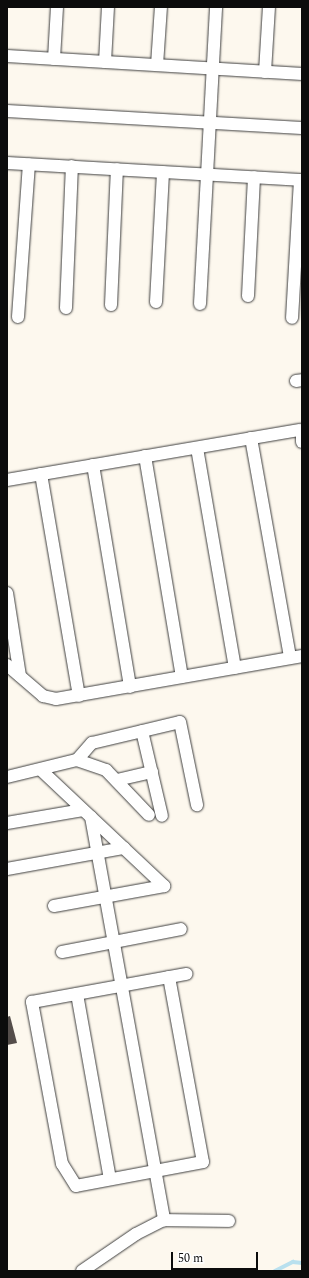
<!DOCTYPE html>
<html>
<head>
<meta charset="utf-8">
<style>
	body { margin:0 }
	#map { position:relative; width:309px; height:1278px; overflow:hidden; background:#fdf8ee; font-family:Spectral,serif }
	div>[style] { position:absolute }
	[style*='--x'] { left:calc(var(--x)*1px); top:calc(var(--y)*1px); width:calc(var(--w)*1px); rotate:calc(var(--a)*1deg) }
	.stream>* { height:3.5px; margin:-1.75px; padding:0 1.75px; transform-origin:1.75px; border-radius:1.75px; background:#b9e0ee }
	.building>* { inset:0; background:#544d4a }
	.roads { filter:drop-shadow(0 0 1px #3f3f3f) drop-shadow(0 0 1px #3f3f3f) }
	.minor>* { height:12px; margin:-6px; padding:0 6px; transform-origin:6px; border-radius:6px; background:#fff }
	span { translate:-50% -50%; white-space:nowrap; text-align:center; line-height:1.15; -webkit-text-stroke:4px #fff; paint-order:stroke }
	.frame { position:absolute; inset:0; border:8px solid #0c0c0c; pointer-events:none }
	.scale { position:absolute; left:171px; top:1252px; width:87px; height:18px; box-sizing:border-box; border:2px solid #0c0c0c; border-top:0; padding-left:5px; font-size:12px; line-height:14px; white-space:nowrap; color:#0c0c0c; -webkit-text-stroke:3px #fff; paint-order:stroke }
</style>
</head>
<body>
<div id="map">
	<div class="stream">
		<i style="--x:275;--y:1271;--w:20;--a:-27"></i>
		<i style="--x:293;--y:1262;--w:9;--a:6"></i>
	</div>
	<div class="building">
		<i style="clip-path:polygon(10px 1016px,17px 1043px,7px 1045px,7px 1017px)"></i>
	</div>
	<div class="roads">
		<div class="minor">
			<i style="--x:7;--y:56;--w:296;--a:3.5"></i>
			<i style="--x:54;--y:59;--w:52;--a:-86.7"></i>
			<i style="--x:105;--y:62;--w:55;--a:-86.9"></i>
			<i style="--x:157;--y:65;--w:58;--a:-86.1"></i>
			<i style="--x:265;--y:72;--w:65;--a:-86.5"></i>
			<i style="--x:7;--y:111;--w:295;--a:3.3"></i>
			<i style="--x:7;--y:163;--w:293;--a:3.3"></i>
			<i style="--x:300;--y:180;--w:138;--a:93.3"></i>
			<i style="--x:248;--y:296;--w:119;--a:-87.1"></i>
			<i style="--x:156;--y:302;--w:130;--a:-86.9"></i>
			<i style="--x:200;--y:304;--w:297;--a:-86.9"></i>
			<i style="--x:111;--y:305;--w:136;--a:-87.5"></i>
			<i style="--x:66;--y:308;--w:142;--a:-87.6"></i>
			<i style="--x:18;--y:317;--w:153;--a:-85.9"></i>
			<i style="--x:296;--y:381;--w:6;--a:-9"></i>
			<i style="--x:302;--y:430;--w:12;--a:90"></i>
			<i style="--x:251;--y:438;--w:223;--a:79.9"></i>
			<i style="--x:197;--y:448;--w:223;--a:80.2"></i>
			<i style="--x:145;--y:456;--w:224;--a:80.5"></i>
			<i style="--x:93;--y:465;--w:225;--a:80.5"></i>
			<i style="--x:41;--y:474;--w:225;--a:80.3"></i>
			<i style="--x:7;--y:480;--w:297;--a:-9.7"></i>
			<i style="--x:7;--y:593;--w:84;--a:81.1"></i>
			<i style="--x:7;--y:665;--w:48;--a:40.7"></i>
			<i style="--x:43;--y:696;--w:13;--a:13"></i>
			<i style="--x:56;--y:699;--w:250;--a:-9.9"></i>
			<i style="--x:142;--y:731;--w:87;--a:76.8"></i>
			<i style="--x:77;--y:760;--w:31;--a:19"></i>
			<i style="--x:106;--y:770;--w:62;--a:46.3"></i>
			<i style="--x:42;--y:771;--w:168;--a:43.3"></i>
			<i style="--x:7;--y:777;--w:72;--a:-13.7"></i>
			<i style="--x:77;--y:760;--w:23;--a:-49"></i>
			<i style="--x:92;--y:743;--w:90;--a:-13.4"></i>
			<i style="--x:180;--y:722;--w:85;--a:78.4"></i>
			<i style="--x:117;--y:780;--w:36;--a:-13"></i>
			<i style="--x:91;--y:817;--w:410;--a:79.7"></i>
			<i style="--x:7;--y:823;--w:77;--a:-9.7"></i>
			<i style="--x:7;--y:869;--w:119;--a:-10.2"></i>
			<i style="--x:54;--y:906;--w:112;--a:-10.3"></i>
			<i style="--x:62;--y:952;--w:121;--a:-10.9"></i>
			<i style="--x:169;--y:977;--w:188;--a:79.6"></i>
			<i style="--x:203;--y:1162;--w:129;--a:169.3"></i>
			<i style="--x:76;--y:1186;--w:26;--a:-122"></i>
			<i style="--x:62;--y:1164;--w:165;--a:-100.5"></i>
			<i style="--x:32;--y:1002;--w:157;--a:-10.3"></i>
			<i style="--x:77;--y:994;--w:188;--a:79.9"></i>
			<i style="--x:82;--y:1271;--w:65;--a:-34.4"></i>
			<i style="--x:136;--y:1234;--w:31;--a:-27"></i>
			<i style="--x:164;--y:1220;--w:65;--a:0.9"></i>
		</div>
	</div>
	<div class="frame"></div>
	<div class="scale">50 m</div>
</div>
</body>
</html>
